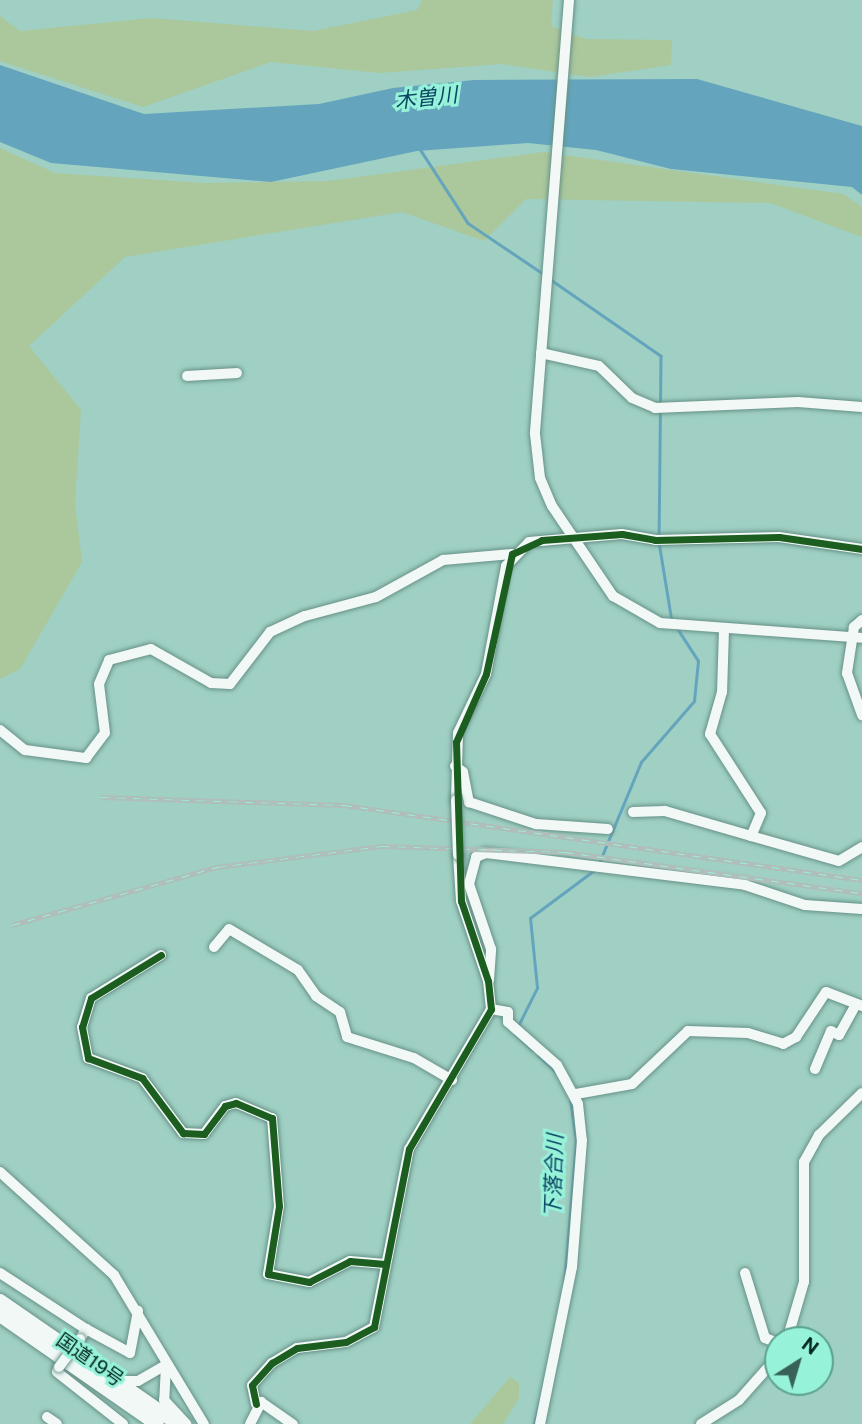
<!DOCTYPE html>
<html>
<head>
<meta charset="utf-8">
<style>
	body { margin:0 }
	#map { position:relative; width:862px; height:1424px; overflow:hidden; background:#9fd0c3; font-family:"Public Sans","Noto Sans JP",sans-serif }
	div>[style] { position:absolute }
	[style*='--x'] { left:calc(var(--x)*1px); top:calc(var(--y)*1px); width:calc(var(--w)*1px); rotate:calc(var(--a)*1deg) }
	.green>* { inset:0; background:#abc79c }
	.water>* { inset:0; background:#64a5bd }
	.stream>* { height:2.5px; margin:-1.25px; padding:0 1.25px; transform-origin:1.25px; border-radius:1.25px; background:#64a5bd }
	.roads { filter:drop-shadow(0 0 2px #679188) drop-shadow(0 0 2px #679188) }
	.minor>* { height:10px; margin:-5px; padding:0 5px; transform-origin:5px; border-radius:5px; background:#f1f8f6 }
	.highway>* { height:14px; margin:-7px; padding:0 7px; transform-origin:7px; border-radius:7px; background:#f1f8f6 }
	.rail>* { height:5px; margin-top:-2.5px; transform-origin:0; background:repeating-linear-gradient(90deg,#97f2da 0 8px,#afbeba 0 16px); box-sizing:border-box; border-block:2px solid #afbeba }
	.bridges { filter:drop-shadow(0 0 2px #679188) drop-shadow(0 0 2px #679188) }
	.minor-bridge>* { height:10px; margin:-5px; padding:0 5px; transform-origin:5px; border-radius:5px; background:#f1f8f6 }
	.cycleway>* { height:7px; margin:-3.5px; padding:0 3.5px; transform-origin:3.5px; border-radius:3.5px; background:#1b5e20 }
	span { translate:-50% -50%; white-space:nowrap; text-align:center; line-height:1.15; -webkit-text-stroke:6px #97f2da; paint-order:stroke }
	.street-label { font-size:19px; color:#00271f }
	.water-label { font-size:21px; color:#0c4864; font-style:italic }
	.north { position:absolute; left:764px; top:1326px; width:70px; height:70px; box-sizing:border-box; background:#97f2da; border:2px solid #5ba18f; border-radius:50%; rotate:37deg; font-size:19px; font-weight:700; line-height:28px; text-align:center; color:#00271f }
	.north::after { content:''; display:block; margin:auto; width:24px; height:32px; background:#386258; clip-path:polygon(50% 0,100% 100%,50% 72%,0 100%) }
</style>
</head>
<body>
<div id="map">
	<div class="green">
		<i style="clip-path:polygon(422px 0,553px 0,551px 26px,586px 39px,672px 40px,671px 65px,590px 77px,502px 64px,379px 73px,271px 62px,143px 107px,0 61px,0 16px,20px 31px,152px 18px,313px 31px,417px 10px)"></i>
		<i style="clip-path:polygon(0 148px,55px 173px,204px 183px,328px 181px,543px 152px,843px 194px,862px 207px,862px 237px,770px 203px,526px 199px,484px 241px,402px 212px,125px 257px,29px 346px,81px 410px,75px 503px,82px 562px,20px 669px,0 679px)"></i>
		<i style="clip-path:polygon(510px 1377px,519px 1383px,519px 1398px,503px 1424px,470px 1424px)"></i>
	</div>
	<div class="water">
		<i style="clip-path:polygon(0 65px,144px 114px,319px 104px,393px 88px,474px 80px,697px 79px,862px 126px,862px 195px,852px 187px,671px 169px,596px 150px,528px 143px,417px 151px,271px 182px,51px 163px,0 142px)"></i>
	</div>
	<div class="stream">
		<i style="--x:420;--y:149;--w:88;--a:57"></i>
		<i style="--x:468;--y:223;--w:93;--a:34"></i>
		<i style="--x:550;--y:279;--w:135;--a:34.7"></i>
		<i style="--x:661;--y:356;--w:179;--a:90.6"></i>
		<i style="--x:659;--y:542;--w:80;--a:80.7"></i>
		<i style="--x:599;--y:863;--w:109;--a:-67.4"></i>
		<i style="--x:641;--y:762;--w:81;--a:-49"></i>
		<i style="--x:694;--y:701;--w:40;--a:-84.3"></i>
		<i style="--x:698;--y:661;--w:40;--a:-122.9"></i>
		<i style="--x:517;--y:1028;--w:45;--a:-63.4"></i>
		<i style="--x:537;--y:988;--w:70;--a:-95.7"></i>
		<i style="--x:530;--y:918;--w:79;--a:-36.7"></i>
		<i style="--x:515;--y:1034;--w:24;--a:42"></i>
		<i style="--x:538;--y:1055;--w:25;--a:43"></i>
		<i style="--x:564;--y:1284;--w:144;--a:-85.2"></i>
		<i style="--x:576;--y:1141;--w:41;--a:-98.3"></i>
		<i style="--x:534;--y:1424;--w:28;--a:-75"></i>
	</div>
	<div class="roads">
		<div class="minor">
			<i style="--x:569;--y:0;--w:435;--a:94.5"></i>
			<i style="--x:535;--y:434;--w:44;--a:83.5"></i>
			<i style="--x:540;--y:478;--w:30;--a:67"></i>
			<i style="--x:552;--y:506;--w:109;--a:55.9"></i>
			<i style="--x:613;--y:596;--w:54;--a:29.9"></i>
			<i style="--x:660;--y:623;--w:203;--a:4.2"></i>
			<i style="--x:541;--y:353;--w:59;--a:12.6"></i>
			<i style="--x:599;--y:366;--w:46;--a:44.1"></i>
			<i style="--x:632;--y:398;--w:25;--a:23"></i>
			<i style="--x:655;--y:408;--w:143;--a:-2.4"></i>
			<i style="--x:798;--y:402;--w:64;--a:4.5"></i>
			<i style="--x:187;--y:376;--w:50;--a:-3.4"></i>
			<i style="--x:862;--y:620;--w:11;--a:139"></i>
			<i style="--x:854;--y:627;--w:47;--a:98.7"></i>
			<i style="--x:847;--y:673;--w:45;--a:70.3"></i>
			<i style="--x:724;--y:630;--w:62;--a:91.8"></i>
			<i style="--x:722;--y:692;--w:44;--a:105.9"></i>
			<i style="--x:710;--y:734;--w:94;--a:57.2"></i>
			<i style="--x:761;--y:813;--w:25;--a:113"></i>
			<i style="--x:751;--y:836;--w:91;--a:15.9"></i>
			<i style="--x:839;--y:861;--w:27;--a:-31"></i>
			<i style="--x:0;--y:730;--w:32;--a:39"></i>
			<i style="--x:25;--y:750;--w:62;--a:7.5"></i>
			<i style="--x:86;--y:758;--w:31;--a:-53"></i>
			<i style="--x:105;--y:733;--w:49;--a:-97"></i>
			<i style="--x:99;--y:684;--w:26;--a:-67"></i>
			<i style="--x:109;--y:660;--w:43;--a:-14.7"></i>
			<i style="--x:151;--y:649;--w:69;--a:29.5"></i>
			<i style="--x:211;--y:683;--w:19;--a:3"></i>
			<i style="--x:230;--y:684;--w:66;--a:-52.4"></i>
			<i style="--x:270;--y:632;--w:38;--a:-25"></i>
			<i style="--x:305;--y:616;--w:73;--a:-15"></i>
			<i style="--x:376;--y:597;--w:77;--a:-28.9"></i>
			<i style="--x:443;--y:560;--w:69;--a:-5"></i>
			<i style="--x:455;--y:766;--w:10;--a:37"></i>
			<i style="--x:463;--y:772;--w:31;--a:79"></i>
			<i style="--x:469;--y:802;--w:71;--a:18.2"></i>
			<i style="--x:536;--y:824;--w:72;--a:4"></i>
			<i style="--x:456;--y:800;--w:67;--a:-88.3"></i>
			<i style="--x:458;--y:733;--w:65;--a:-64.6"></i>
			<i style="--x:486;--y:674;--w:110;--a:-79.5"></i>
			<i style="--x:506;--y:566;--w:33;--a:-46"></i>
			<i style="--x:529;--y:542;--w:93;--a:-4.9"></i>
			<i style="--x:622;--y:534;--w:34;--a:10"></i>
			<i style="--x:655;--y:540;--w:124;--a:-1.4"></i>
			<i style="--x:779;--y:537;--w:84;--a:8.2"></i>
			<i style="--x:633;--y:812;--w:32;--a:-2"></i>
			<i style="--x:665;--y:811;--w:90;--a:16.2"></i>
			<i style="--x:214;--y:947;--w:23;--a:-50"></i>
			<i style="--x:229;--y:929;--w:80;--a:30.7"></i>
			<i style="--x:298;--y:970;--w:32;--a:55"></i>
			<i style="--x:316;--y:996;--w:29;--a:34"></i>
			<i style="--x:340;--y:1012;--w:26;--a:74"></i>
			<i style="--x:347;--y:1037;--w:70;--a:17.4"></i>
			<i style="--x:414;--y:1058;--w:44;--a:30.1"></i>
			<i style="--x:161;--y:955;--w:82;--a:148.4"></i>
			<i style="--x:91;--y:998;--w:30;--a:107"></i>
			<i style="--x:82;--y:1027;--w:32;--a:79"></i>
			<i style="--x:88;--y:1058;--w:58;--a:20.3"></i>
			<i style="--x:142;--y:1078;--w:69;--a:53.3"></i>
			<i style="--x:183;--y:1133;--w:21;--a:3"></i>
			<i style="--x:204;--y:1134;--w:35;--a:-53"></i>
			<i style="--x:225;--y:1106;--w:11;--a:-15"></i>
			<i style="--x:236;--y:1103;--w:39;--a:23"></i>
			<i style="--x:272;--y:1118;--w:88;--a:85.5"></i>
			<i style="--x:279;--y:1206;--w:69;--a:99.2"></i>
			<i style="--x:268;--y:1274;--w:42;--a:11"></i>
			<i style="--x:309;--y:1282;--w:46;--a:-27.1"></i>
			<i style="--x:350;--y:1261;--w:35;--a:5"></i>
			<i style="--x:489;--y:980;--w:31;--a:-86"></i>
			<i style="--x:491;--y:949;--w:69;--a:-108.7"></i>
			<i style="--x:469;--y:884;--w:28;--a:-75"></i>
			<i style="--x:476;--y:857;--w:11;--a:-22"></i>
			<i style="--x:486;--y:853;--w:261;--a:7"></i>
			<i style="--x:745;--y:885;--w:63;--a:18.4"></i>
			<i style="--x:805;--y:905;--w:57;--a:4"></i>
			<i style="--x:491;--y:1009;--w:17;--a:10"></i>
			<i style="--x:508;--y:1012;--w:10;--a:90"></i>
			<i style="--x:508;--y:1022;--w:65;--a:41.3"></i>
			<i style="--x:557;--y:1065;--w:44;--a:61.7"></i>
			<i style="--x:578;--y:1104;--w:36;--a:84"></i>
			<i style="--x:582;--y:1140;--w:127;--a:94.5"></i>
			<i style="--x:572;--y:1267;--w:160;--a:101.5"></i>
			<i style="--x:815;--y:1069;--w:41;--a:-67.2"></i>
			<i style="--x:831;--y:1031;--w:9;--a:27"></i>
			<i style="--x:839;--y:1035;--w:35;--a:-61"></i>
			<i style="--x:576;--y:1094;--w:57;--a:-10.1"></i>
			<i style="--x:632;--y:1084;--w:77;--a:-43.4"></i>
			<i style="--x:688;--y:1031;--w:60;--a:1.9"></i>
			<i style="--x:748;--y:1033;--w:37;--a:17"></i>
			<i style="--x:783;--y:1044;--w:15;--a:-28"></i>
			<i style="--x:796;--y:1037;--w:54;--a:-56.3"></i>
			<i style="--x:826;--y:992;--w:39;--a:21"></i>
			<i style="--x:0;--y:1172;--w:154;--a:42.1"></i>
			<i style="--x:114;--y:1275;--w:174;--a:58.9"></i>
			<i style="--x:0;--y:1273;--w:103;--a:33.1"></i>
			<i style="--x:745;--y:1273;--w:68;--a:72.9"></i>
			<i style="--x:765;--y:1338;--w:14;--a:21"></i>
			<i style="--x:80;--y:1339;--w:12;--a:-59"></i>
			<i style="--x:86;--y:1329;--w:50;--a:28.6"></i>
			<i style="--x:130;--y:1353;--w:43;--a:-79.2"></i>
			<i style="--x:787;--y:1340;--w:60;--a:-73.7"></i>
			<i style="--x:804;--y:1282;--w:120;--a:-90"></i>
			<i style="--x:804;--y:1162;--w:31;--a:-61"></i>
			<i style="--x:819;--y:1135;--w:60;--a:-44.3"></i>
			<i style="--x:166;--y:1366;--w:34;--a:93"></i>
			<i style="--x:164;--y:1400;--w:33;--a:47"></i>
			<i style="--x:59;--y:1367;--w:5;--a:112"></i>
			<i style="--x:57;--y:1372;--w:84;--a:38.2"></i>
			<i style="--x:120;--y:1381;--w:18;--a:0"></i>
			<i style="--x:138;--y:1381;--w:32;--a:-30"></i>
			<i style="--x:256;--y:1404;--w:19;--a:-102"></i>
			<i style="--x:252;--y:1385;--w:30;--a:-48"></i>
			<i style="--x:272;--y:1363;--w:29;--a:-31"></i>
			<i style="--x:297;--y:1348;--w:49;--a:-7"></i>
			<i style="--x:346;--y:1342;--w:32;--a:-28"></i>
			<i style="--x:374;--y:1327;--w:181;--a:-78.9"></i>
			<i style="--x:409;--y:1149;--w:162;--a:-59.6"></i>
			<i style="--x:491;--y:1009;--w:28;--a:-96"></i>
			<i style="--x:488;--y:981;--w:84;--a:-108.6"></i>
			<i style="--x:461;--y:901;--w:46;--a:-93.7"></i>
			<i style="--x:47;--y:1417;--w:12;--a:35"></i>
			<i style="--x:250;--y:1424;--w:25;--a:-63"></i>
			<i style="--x:261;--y:1402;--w:39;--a:35"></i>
			<i style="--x:701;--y:1424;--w:45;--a:-32.3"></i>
			<i style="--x:739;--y:1400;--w:59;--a:-48.4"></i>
		</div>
		<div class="highway">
			<i style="--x:0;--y:1301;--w:216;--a:34.6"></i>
			<i style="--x:0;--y:1315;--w:191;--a:34.8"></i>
		</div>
	</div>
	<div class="rail">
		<i style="--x:101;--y:797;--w:243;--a:1.9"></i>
		<i style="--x:344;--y:805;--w:523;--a:8.24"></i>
		<i style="--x:12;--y:925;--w:213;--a:-15.8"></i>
		<i style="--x:217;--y:867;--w:166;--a:-7.3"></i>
		<i style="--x:382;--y:846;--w:183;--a:1.9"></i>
		<i style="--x:565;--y:852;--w:300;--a:7.9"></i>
	</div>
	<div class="bridges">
		<div class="minor-bridge">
			<i style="--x:456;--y:800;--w:55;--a:87.9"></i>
			<i style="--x:59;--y:1367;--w:35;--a:-53"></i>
		</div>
	</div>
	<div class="cycleway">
		<i style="--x:161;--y:955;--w:82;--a:148.4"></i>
		<i style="--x:91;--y:998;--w:30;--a:107"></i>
		<i style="--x:82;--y:1027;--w:32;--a:79"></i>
		<i style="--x:88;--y:1058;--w:58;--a:20.3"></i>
		<i style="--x:142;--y:1078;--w:69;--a:53.3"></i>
		<i style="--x:183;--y:1133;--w:21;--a:3"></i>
		<i style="--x:204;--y:1134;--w:35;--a:-53"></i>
		<i style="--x:225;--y:1106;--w:11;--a:-15"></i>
		<i style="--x:236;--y:1103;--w:39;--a:23"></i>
		<i style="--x:272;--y:1118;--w:88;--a:85.5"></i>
		<i style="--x:279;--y:1206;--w:69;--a:99.2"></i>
		<i style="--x:268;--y:1274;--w:42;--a:11"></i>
		<i style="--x:309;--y:1282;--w:46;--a:-27.1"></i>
		<i style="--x:350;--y:1261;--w:35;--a:5"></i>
		<i style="--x:256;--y:1404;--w:19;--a:-102"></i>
		<i style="--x:252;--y:1385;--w:30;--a:-48"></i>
		<i style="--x:272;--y:1363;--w:29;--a:-31"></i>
		<i style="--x:297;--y:1348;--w:49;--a:-7"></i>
		<i style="--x:346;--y:1342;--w:32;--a:-28"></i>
		<i style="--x:374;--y:1327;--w:181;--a:-78.9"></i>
		<i style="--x:409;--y:1149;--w:162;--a:-59.6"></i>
		<i style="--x:491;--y:1009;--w:28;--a:-96"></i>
		<i style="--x:488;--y:981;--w:84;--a:-108.6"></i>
		<i style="--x:461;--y:901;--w:159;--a:-91.8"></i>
		<i style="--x:456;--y:742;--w:74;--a:-66.2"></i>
		<i style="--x:486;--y:674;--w:123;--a:-77.8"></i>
		<i style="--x:512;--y:554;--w:33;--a:-25"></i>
		<i style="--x:542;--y:540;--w:80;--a:-4.3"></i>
		<i style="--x:622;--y:534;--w:34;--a:10"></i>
		<i style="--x:655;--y:540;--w:124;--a:-1.4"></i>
		<i style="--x:779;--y:537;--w:84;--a:8.2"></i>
	</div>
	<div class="street-label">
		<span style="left:90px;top:1360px;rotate:35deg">国道19号</span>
	</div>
	<div class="water-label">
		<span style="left:426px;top:98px;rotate:-6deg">木曽川</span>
		<span style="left:554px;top:1176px;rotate:-88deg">下落合川</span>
	</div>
	<div class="north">N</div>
</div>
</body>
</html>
